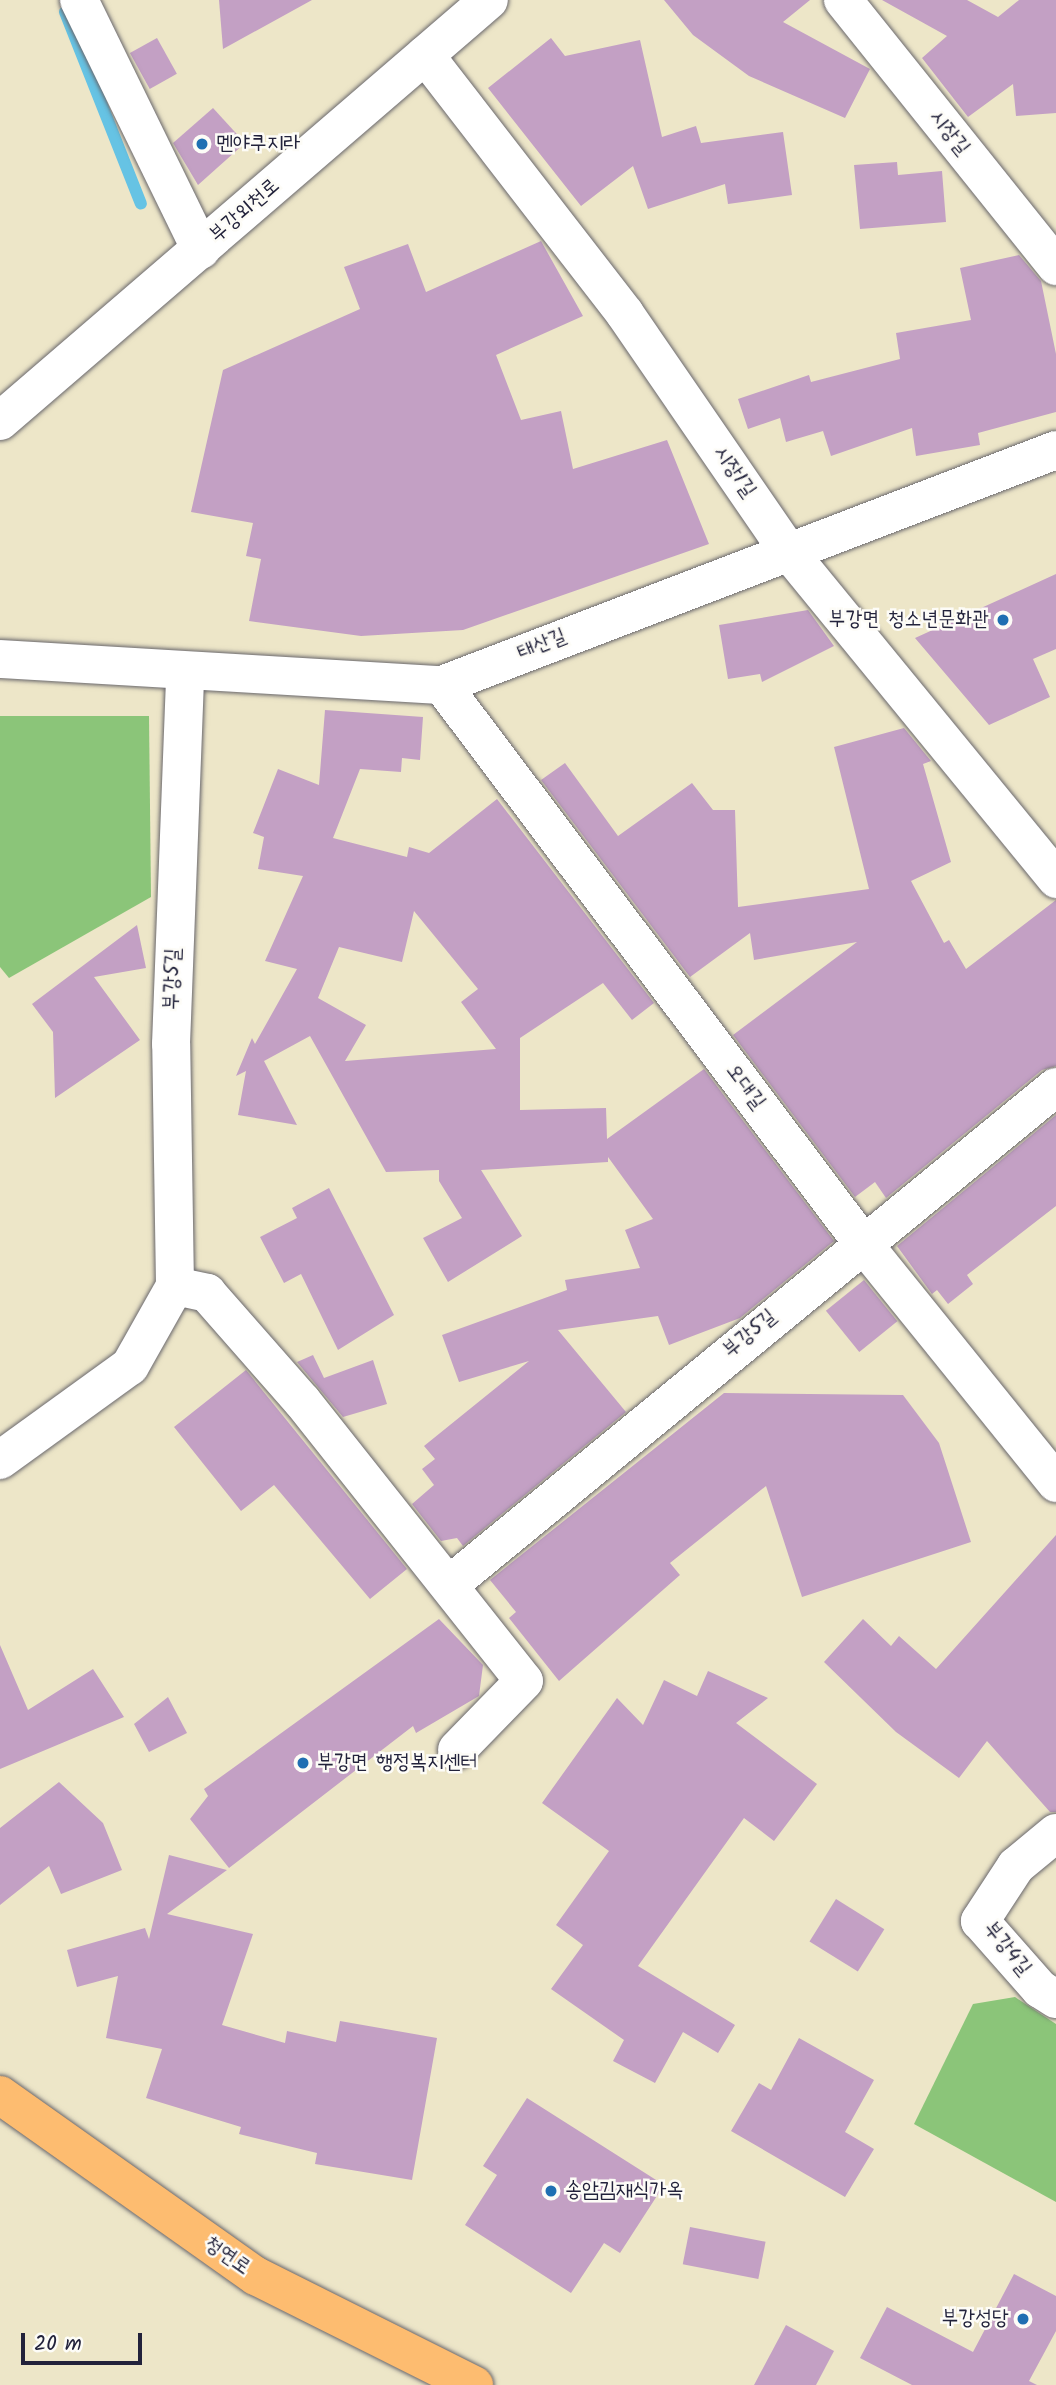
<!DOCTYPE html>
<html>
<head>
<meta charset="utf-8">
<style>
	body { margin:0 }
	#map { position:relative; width:1056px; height:2385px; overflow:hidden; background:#ede6c8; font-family:Kalam,"Poor Story",sans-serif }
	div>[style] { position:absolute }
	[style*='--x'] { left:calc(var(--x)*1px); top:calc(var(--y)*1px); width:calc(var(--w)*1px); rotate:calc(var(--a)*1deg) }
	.green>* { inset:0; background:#8bc579 }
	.stream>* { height:12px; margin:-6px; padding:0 6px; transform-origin:6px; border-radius:6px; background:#66c3e4 }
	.building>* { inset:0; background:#c3a0c4; transform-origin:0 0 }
	.roads { filter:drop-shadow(0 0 2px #69676c) drop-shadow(0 0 2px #69676c) }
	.minor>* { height:38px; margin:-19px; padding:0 19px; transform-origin:19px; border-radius:19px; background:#fff }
	.major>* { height:38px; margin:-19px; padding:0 19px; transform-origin:19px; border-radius:19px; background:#fdbc70 }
	.dots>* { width:19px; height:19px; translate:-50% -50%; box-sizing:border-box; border:4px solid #fdfcf7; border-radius:50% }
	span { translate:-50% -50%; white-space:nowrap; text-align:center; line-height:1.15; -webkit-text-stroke:5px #fdfcf7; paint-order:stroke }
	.street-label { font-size:21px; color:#22223b }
	.poi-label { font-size:21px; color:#22223b }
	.left { translate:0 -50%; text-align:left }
	.right { translate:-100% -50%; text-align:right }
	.scale { position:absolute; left:21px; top:2333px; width:121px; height:32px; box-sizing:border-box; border:4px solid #22223b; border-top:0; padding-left:9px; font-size:21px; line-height:24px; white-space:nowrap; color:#22223b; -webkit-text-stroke:5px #fdfcf7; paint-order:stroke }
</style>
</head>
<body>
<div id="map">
	<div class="green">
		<i style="clip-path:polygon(0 716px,149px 716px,151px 897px,9px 978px,0 967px)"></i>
		<i style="clip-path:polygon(1015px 1997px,1056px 2024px,1056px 2202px,914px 2124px,973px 2004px)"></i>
	</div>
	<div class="stream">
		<i style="--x:65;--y:12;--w:206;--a:68.4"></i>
	</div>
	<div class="building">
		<i style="clip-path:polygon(219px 0,312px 0,223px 49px)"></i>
		<i style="clip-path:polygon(664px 0,810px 0,783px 22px,870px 69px,845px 118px,749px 76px,693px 35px)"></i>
		<i style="clip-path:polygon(882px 0,967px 0,998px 17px,1019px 0,1056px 0,1056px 113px,1016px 116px,1013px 84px,968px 117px,922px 58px,947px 36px)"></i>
		<i style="left:157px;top:38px;width:41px;height:31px;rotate:61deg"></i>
		<i style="clip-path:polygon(551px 38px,565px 56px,640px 40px,662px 137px,696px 126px,701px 143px,783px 132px,792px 195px,728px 204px,725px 184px,648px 209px,633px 166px,581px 206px,488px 88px)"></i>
		<i style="clip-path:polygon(213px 108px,245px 143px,198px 185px,173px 143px)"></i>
		<i style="clip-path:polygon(897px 162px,898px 175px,942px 171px,946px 222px,860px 229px,854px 165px)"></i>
		<i style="clip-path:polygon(541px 241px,583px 316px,496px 355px,521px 420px,561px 411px,573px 469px,667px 440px,709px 544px,463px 630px,361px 636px,249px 621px,261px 559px,246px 556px,253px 523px,191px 512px,223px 370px,360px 309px,344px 267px,408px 244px,426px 292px)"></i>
		<i style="clip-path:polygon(1019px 255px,1041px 281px,1056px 354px,1056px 412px,978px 433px,980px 445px,916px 456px,912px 428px,831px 456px,823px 431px,786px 442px,780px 418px,748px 429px,738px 399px,809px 375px,811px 382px,900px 359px,896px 333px,971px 320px,960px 268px)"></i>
		<i style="clip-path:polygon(1056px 574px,1056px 649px,1033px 659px,1050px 697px,989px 725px,915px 638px)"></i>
		<i style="clip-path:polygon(808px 610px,834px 646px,762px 682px,760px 674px,728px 679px,719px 625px)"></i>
		<i style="clip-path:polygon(evenodd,325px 710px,423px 717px,420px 760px,402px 758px,401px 772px,360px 769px,333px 838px,407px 857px,409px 847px,429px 853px,497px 799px,654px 1003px,632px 1020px,603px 983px,520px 1038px,520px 1110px,606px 1108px,607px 1139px,704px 1069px,834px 1241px,740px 1318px,669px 1345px,658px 1316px,558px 1330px,626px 1412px,463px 1546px,457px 1538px,441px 1541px,412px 1504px,434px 1485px,422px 1469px,435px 1459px,424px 1446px,529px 1361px,459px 1382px,442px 1335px,567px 1290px,565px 1280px,640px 1268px,625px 1230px,653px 1219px,608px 1157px,608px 1162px,481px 1170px,522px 1236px,448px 1282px,423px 1238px,462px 1218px,439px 1181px,439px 1170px,386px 1172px,310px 1036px,264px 1061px,297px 1125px,238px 1115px,246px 1071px,236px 1076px,252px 1038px,255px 1044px,297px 969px,265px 961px,303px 876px,258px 869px,264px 837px,253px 833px,278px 769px,319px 785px,325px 710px,414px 911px,478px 989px,461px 1002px,496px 1049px,345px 1061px,366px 1025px,318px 998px,339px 947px,402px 962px,414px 911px)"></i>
		<i style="clip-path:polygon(904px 728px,931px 761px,923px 764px,951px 862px,911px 881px,944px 943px,949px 940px,966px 969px,1056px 900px,1056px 1066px,1042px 1070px,886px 1198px,875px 1182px,855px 1197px,733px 1035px,857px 942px,754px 960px,750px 933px,690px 977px,541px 780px,565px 763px,618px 836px,692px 783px,713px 810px,735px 810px,738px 907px,869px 889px,834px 747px)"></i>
		<i style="clip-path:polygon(137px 925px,146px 968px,94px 977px,140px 1040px,55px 1098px,53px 1032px,32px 1004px)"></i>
		<i style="clip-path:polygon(1056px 1115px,1056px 1206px,967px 1275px,973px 1284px,948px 1304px,937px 1290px,932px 1294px,897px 1246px)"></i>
		<i style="clip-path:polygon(329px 1188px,394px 1315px,338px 1350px,301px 1274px,284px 1283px,260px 1237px,297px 1218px,292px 1208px)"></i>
		<i style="left:864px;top:1280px;width:53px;height:49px;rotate:51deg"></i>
		<i style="clip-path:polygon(313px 1355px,324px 1378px,373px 1360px,387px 1404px,343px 1417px,297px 1362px)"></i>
		<i style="clip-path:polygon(246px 1370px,407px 1569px,370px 1599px,274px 1485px,241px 1511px,174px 1427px)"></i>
		<i style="clip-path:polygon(724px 1393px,903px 1395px,939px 1443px,971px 1542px,802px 1597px,766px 1486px,670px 1563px,680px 1575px,559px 1681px,509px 1618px,516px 1612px,490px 1580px)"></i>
		<i style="clip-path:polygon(1056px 1535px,1056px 1812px,1050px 1812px,987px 1741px,959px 1778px,896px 1732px,824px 1662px,863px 1619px,891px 1646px,899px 1636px,936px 1669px)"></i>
		<i style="clip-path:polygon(439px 1619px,483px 1665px,479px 1696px,416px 1733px,413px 1726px,229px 1868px,190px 1819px,208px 1796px,204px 1789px)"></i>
		<i style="clip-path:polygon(0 1645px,28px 1710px,93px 1669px,124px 1717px,0 1769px)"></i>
		<i style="clip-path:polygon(708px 1671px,768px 1698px,736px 1723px,817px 1784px,774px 1841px,744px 1818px,638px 1966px,735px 2025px,718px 2053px,683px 2032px,655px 2083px,613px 2061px,624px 2040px,551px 1989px,583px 1945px,556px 1925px,609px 1851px,542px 1803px,617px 1698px,643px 1725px,664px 1680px,697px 1696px)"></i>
		<i style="clip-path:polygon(168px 1697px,187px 1733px,149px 1752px,134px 1724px)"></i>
		<i style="clip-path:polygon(59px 1782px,103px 1823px,122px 1870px,61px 1894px,49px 1866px,0 1905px,0 1828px)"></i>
		<i style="clip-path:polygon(169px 1855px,227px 1870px,167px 1914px,253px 1934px,222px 2025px,285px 2043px,287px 2031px,336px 2042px,340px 2021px,437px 2038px,412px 2180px,315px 2164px,317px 2153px,239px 2134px,241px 2127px,146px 2098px,162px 2049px,106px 2038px,118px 1976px,77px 1987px,67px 1950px,145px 1928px,149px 1939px)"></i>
		<i style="left:836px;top:1899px;width:57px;height:50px;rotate:32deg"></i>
		<i style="clip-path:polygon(799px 2038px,874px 2080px,845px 2132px,874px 2149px,845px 2197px,731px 2131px,759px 2083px,771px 2090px)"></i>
		<i style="clip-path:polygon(527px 2098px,664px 2185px,620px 2253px,604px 2243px,571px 2293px,465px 2225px,497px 2175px,483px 2166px)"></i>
		<i style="left:690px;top:2227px;width:77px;height:38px;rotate:11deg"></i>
		<i style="clip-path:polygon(1014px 2274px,1056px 2296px,1056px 2331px,1029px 2381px,1037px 2385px,912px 2385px,860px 2358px,887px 2307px,973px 2352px)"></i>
		<i style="clip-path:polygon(786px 2325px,834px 2351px,816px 2385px,754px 2385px)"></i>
	</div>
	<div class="roads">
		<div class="minor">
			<i style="--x:79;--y:0;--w:278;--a:64"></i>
			<i style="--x:843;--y:0;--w:341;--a:51.3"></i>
			<i style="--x:425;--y:55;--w:327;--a:52.3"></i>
			<i style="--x:625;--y:314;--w:288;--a:55.5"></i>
			<i style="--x:788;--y:551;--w:424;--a:50.7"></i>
			<i style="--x:0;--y:421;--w:645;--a:-40.73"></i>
			<i style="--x:0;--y:659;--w:443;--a:3.4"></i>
			<i style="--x:442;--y:685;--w:657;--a:-20.94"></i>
			<i style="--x:442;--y:685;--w:696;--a:53"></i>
			<i style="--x:861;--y:1241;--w:311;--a:51.1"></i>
			<i style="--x:175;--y:1286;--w:33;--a:12"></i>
			<i style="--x:207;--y:1293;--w:144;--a:48.7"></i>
			<i style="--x:302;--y:1401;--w:357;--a:51.6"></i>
			<i style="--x:524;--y:1681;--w:96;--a:134.2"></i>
			<i style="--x:0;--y:1460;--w:160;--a:-35.9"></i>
			<i style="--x:130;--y:1366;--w:92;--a:-60.6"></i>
			<i style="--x:175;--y:1286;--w:242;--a:-90.9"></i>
			<i style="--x:171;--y:1044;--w:372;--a:-87.8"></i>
			<i style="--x:449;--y:1585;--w:785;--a:-39.37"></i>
			<i style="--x:1056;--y:1833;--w:52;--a:140.5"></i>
			<i style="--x:1016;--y:1866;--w:66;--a:123.2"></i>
			<i style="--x:980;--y:1921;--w:91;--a:48.6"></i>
			<i style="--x:1040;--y:1989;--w:19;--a:32"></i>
		</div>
		<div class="major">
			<i style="--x:0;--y:2095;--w:314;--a:35.3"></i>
			<i style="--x:256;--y:2276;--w:244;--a:26.6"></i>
		</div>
	</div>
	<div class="dots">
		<i style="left:202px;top:144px;background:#1f6fb2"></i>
		<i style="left:1003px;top:620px;background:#1f6fb2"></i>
		<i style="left:303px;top:1763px;background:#1f6fb2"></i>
		<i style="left:551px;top:2191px;background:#1f6fb2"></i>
		<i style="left:1023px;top:2319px;background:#1f6fb2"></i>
	</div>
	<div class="street-label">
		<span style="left:949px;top:133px;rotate:51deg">시장길</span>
		<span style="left:245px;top:211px;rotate:-41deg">부강외천로</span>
		<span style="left:734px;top:472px;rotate:55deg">시장1길</span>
		<span style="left:542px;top:645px;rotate:-22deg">태산길</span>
		<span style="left:173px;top:979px;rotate:-88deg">부강5길</span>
		<span style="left:745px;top:1087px;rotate:53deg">오대길</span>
		<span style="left:750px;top:1334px;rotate:-40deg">부강5길</span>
		<span style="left:1007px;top:1949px;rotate:51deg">부강4길</span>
		<span style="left:227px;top:2256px;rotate:35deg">청연로</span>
	</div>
	<div class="poi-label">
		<span class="left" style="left:216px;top:144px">멘야쿠지라</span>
		<span class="right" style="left:989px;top:620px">부강면 청소년문화관</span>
		<span class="left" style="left:317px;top:1763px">부강면 행정복지센터</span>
		<span class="left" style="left:565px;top:2191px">송암김재식가옥</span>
		<span class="right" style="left:1009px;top:2319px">부강성당</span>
	</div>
	<div class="scale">20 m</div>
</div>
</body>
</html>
